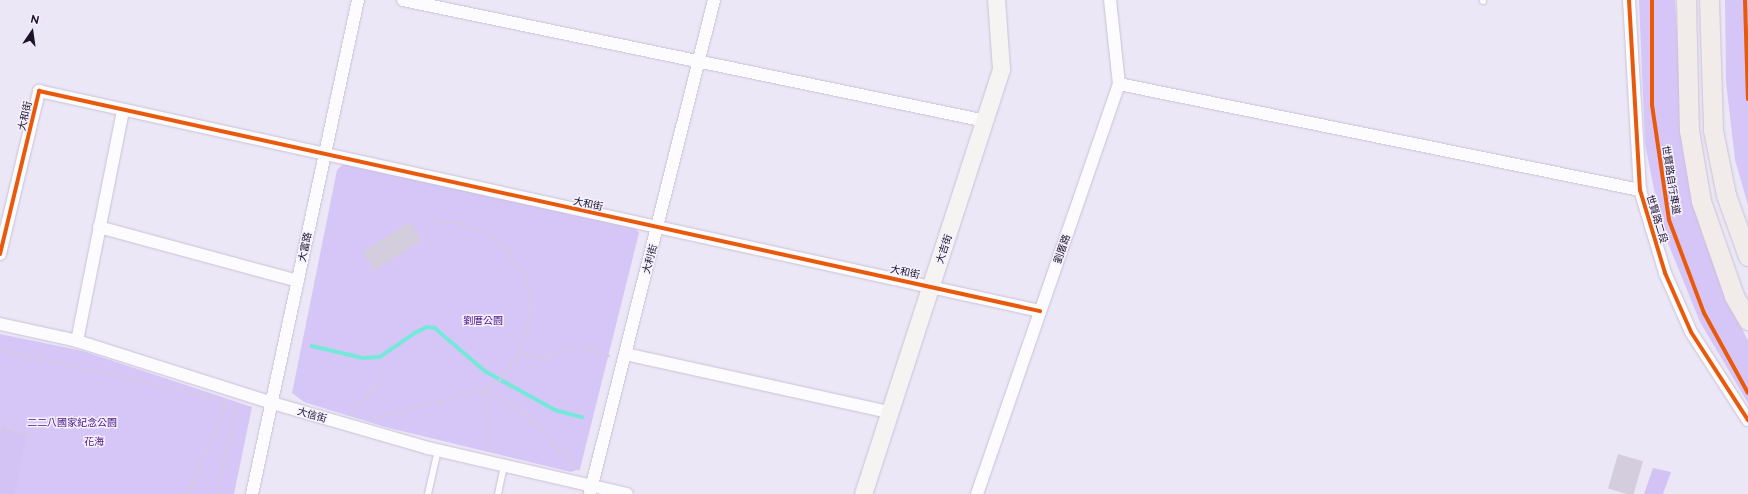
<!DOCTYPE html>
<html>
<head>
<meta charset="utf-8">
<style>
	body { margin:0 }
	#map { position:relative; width:1748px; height:494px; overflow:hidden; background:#ece7f6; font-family:Raleway,"Noto Sans TC",sans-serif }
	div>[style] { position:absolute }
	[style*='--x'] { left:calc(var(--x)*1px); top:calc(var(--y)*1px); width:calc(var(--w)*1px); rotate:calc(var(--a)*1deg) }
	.green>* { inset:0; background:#d6c6f7 }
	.forest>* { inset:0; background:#d3c3f4 }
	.stream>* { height:3.5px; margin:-1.75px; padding:0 1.75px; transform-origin:1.75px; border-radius:1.75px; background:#75e8da }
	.building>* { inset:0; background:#d3cdde; transform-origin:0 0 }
	.path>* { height:2px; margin-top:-1px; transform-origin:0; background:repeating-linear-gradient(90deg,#d1cfd5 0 3px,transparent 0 6px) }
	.roads { filter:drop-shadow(0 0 1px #c8c2d5) drop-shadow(0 0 1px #c8c2d5) }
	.lane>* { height:6px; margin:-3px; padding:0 3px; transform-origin:3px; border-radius:3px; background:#fcfbfe }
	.street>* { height:12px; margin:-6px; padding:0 6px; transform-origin:6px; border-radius:6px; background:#fcfbfe }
	.secondary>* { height:17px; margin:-8.5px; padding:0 8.5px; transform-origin:8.5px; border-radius:8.5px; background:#f6f3f3 }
	.primary>* { height:19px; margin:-9.5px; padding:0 9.5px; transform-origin:9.5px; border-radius:9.5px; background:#f1ebe9 }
	.cycleway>* { height:4px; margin:-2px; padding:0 2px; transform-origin:2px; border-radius:2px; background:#e8590c }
	span { translate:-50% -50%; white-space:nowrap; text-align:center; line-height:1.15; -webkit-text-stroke:3px #f4f0fe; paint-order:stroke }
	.street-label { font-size:10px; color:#1c132b }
	.park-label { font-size:10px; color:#4a1384 }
	.north { position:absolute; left:12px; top:12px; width:40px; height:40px; -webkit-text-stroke:3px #f4f0fe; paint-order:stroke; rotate:13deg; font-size:11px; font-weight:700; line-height:16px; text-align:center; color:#1c132b }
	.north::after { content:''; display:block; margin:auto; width:14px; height:18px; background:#1c132b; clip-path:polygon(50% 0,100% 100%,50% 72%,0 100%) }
</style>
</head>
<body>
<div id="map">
	<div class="green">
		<i style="clip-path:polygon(1639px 0,1675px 0,1685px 163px,1702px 234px,1724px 292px,1748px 341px,1748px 403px,1700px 322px,1661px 226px,1645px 143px)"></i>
		<i style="clip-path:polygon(1725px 0,1748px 0,1748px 205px,1735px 160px,1726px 82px)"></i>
		<i style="clip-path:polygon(346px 161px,632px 224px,639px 233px,580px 469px,571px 472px,385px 427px,304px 402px,292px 393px,337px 170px)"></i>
		<i style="clip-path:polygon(0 334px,83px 351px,252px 407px,234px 494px,0 494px)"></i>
	</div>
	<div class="forest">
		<i style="clip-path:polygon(0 427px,27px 433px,15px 494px,0 494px)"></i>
		<i style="clip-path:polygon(1653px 468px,1671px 472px,1663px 494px,1644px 494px)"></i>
	</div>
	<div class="stream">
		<i style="--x:312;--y:346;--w:52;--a:13.2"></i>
		<i style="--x:363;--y:358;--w:17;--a:-3"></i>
		<i style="--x:380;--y:357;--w:42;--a:-34.4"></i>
		<i style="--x:415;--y:333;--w:13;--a:-27"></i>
		<i style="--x:427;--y:327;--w:8;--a:7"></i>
		<i style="--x:435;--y:328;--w:66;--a:40.7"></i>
		<i style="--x:485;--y:371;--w:80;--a:29.1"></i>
		<i style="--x:555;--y:410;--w:28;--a:15"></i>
	</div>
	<div class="building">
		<i style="left:410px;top:222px;width:22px;height:56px;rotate:58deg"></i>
		<i style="left:1618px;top:454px;width:26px;height:36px;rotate:16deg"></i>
	</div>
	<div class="path">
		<i style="--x:0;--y:350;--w:206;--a:12.6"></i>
		<i style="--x:201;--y:395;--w:37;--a:20"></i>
		<i style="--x:236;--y:408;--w:88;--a:102.5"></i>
		<i style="--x:519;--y:352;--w:26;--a:18"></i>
		<i style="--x:544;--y:360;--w:27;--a:-27"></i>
		<i style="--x:568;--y:348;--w:16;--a:0"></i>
		<i style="--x:584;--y:348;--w:29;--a:18"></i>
		<i style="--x:351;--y:413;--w:51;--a:-48.2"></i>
		<i style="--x:371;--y:419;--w:117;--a:-14.4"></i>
		<i style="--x:484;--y:390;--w:17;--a:-31"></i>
		<i style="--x:499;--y:381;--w:30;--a:-53"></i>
		<i style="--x:517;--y:357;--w:29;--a:-70"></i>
		<i style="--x:527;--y:330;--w:25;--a:-81"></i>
		<i style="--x:531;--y:305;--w:22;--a:-100"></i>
		<i style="--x:527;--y:283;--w:35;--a:-121"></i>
		<i style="--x:509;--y:253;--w:25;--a:-137"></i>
		<i style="--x:491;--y:236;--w:35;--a:-158"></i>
		<i style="--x:459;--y:223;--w:26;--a:-176"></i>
		<i style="--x:0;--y:428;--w:33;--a:12"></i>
		<i style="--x:490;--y:450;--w:60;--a:-95.7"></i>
		<i style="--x:484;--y:390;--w:47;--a:29.3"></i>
		<i style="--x:525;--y:413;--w:79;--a:46.5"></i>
		<i style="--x:187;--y:494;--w:98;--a:-66.6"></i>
	</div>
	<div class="roads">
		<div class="lane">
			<i style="--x:1483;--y:1;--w:1;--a:-90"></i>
			<i style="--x:428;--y:494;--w:45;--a:-77.2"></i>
			<i style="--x:498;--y:494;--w:29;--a:-78"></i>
		</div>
		<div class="street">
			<i style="--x:403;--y:0;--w:595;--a:11.73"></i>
			<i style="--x:1629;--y:0;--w:190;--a:86.7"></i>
			<i style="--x:1640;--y:190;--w:87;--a:73.2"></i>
			<i style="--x:1665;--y:273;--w:64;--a:66.2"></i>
			<i style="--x:1691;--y:332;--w:105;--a:57.1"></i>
			<i style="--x:1119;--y:84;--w:532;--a:11.5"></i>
			<i style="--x:99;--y:227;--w:206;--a:15.2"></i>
			<i style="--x:0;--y:254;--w:168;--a:-76.5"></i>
			<i style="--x:39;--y:91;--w:1025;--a:12.4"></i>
			<i style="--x:0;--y:324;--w:79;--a:12.4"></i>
			<i style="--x:77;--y:341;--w:205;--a:17.6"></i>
			<i style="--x:272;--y:403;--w:162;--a:16.1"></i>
			<i style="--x:428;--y:448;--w:204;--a:13"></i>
			<i style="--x:77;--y:341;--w:235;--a:-78.7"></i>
			<i style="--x:625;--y:354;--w:269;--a:12.4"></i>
			<i style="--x:590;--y:493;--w:508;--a:-75.88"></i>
			<i style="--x:252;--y:494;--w:505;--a:-77.89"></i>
			<i style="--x:977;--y:494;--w:434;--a:-70.9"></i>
			<i style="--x:1119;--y:84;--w:84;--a:-96.1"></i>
		</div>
		<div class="secondary">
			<i style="--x:863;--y:494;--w:447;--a:-72"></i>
			<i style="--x:1001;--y:69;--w:69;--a:-94.1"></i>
		</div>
		<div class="primary">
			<i style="--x:1686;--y:0;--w:130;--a:88.7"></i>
			<i style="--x:1689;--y:130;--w:72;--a:80.4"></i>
			<i style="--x:1701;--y:201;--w:101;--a:70.8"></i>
			<i style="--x:1734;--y:296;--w:28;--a:60"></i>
			<i style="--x:1709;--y:0;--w:130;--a:88.2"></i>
			<i style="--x:1713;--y:130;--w:66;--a:78.7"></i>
			<i style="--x:1726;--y:195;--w:65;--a:70.2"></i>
		</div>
	</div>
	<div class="cycleway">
		<i style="--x:1629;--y:0;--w:190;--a:86.7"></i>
		<i style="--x:1640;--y:190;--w:87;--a:73.2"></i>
		<i style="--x:1665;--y:273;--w:64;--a:66.2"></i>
		<i style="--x:1691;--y:332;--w:105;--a:57.1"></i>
		<i style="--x:1652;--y:0;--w:105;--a:90"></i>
		<i style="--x:1652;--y:105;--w:116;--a:81.6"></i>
		<i style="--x:1669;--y:220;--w:99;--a:69.4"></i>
		<i style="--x:1704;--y:313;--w:91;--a:61.2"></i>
		<i style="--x:1745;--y:0;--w:99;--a:88.3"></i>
		<i style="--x:0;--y:254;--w:168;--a:-76.5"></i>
		<i style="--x:39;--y:91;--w:1025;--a:12.4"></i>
	</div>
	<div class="street-label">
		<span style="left:25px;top:116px;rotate:-77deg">大和街</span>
		<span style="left:1671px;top:180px;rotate:81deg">世賢路自行車道</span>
		<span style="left:588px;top:204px;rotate:12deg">大和街</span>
		<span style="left:1657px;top:219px;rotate:73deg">世賢路二段</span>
		<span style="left:305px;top:247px;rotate:-78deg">大富路</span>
		<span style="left:944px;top:249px;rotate:-72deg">大吉街</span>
		<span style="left:1062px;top:249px;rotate:-71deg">劉厝路</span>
		<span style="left:650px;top:259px;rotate:-75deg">大利街</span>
		<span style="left:905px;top:272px;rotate:12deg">大和街</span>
		<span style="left:312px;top:415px;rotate:16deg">大信街</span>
	</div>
	<div class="park-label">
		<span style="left:483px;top:321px">劉厝公園</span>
		<span style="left:72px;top:423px">二二八國家紀念公園</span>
		<span style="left:94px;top:442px">花海</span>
	</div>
	<div class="north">N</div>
</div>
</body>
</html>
